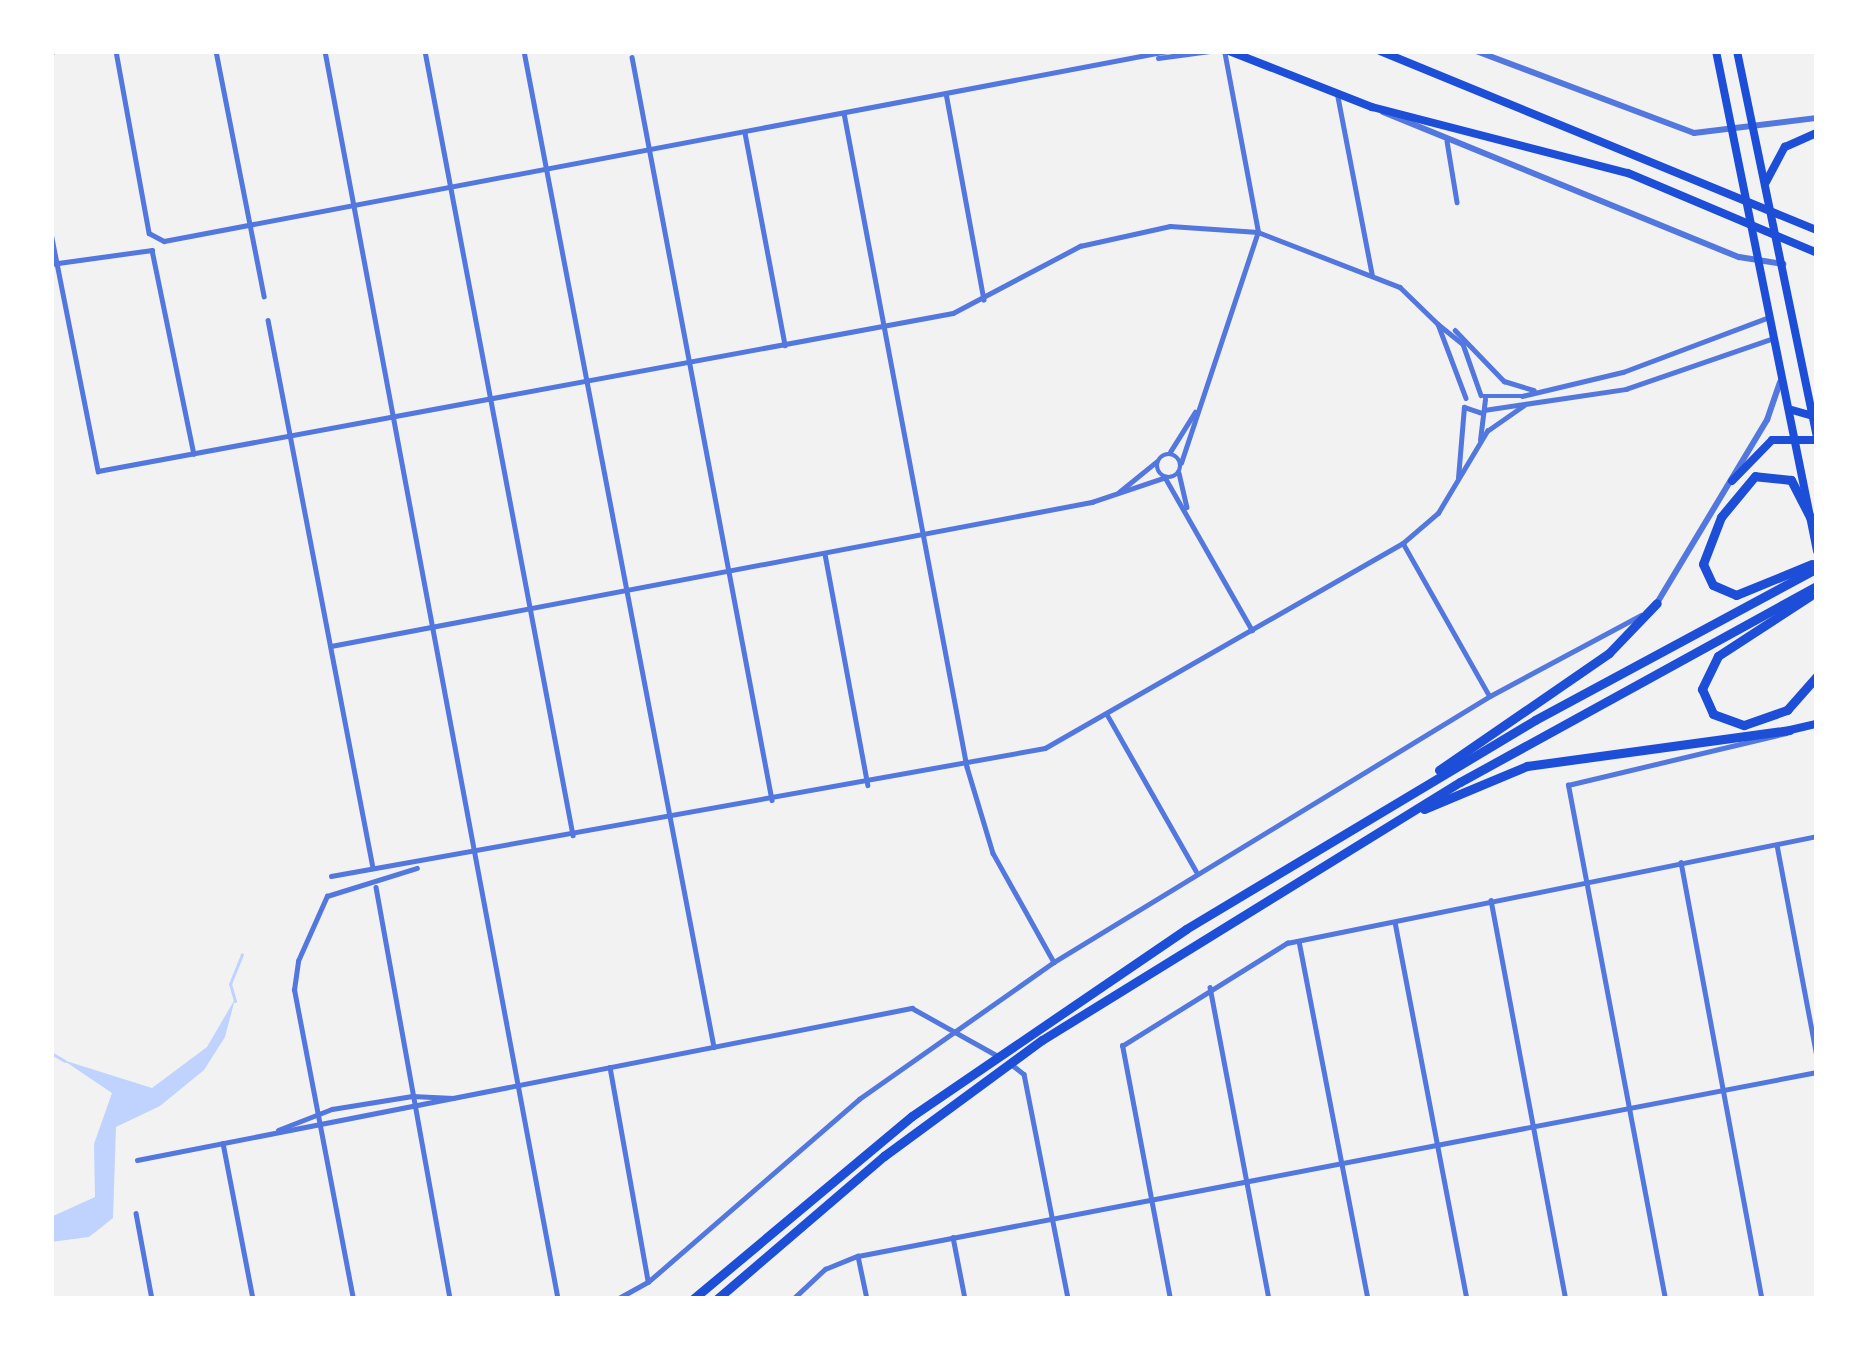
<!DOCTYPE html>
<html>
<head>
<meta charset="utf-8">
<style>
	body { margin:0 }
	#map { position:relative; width:1868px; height:1350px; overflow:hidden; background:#f2f2f2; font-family:Manrope,sans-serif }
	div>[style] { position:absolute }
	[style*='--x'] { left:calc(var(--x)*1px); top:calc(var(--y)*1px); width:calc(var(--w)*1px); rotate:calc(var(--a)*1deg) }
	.water>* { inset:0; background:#bfd3fe }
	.stream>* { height:3px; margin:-1.5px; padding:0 1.5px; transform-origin:1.5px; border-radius:1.5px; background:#bfd3fe }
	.minor>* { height:4.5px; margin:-2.25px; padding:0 2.25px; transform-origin:2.25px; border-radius:2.25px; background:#5277de }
	.minor>.ring { margin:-2.25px; padding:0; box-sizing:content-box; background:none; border:4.5px solid #5277de; border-radius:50% }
	.tertiary>* { height:6px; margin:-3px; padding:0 3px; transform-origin:3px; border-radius:3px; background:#5277de }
	.primary>* { height:8px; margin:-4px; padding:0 4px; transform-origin:4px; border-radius:4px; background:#1d4ed8 }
	.trunk>* { height:8px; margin:-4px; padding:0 4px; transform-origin:4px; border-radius:4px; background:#1d4ed8 }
	.motorway>* { height:9px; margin:-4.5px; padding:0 4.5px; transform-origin:4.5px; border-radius:4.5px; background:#1d4ed8 }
	span { translate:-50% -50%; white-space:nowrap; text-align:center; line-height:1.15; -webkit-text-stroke:10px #fff; paint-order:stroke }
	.frame { position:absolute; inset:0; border:54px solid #fff; pointer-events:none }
</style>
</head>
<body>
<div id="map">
	<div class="water">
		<i style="clip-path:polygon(235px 999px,225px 1037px,204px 1070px,160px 1106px,116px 1127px,113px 1218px,89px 1237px,51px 1242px,51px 1217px,95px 1197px,94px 1144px,112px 1093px,63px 1060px,152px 1088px,207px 1047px)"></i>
	</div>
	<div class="stream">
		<i style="--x:235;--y:1001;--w:18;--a:-106"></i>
		<i style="--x:230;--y:984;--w:32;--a:-68"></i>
		<i style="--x:51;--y:1053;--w:16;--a:30"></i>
	</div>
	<div class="minor">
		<i style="--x:116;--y:51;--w:185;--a:79.7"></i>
		<i style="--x:149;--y:233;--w:17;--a:28"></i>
		<i style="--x:164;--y:241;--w:1022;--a:-10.72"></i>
		<i style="--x:216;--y:51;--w:250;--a:78.9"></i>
		<i style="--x:325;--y:51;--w:1270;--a:79.42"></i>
		<i style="--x:425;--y:51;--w:798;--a:79.31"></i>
		<i style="--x:524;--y:51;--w:1014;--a:79.2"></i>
		<i style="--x:632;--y:57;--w:756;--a:79.33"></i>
		<i style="--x:1158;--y:58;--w:52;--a:-7.7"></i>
		<i style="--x:946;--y:93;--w:210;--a:79.6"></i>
		<i style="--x:1338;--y:97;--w:180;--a:79.1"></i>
		<i style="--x:844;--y:113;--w:665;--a:79.35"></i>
		<i style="--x:967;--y:767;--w:90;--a:73.2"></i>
		<i style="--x:993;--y:853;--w:125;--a:60.8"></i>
		<i style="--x:745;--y:133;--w:216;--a:79.3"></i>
		<i style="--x:1447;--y:141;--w:62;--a:80.7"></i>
		<i style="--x:51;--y:233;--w:243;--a:78.8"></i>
		<i style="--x:98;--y:471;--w:869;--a:-10.47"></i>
		<i style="--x:953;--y:313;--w:144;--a:-27.8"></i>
		<i style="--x:1080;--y:246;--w:92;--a:-12.5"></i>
		<i style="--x:1170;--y:226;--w:88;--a:3.9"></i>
		<i style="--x:1258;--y:232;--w:152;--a:21.2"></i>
		<i style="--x:1400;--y:287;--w:53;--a:44.2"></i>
		<i style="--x:1438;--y:324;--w:79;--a:69.3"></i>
		<i style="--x:51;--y:264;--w:102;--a:-7.9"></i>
		<i style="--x:152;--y:250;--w:208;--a:78.4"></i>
		<i style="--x:268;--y:320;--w:558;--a:79.15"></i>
		<i style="--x:1438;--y:324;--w:32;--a:39"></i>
		<i style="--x:1463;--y:344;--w:54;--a:70.6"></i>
		<i style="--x:1455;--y:330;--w:71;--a:46.1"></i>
		<i style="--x:1504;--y:381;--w:31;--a:17"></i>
		<i style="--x:1483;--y:396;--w:39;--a:0"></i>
		<i style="--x:1522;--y:396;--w:104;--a:-13.4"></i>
		<i style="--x:1623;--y:372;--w:154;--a:-20.6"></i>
		<i style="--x:1464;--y:407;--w:19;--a:18"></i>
		<i style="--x:1484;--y:410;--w:144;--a:-8.4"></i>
		<i style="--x:1626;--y:389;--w:157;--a:-19"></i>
		<i style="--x:1480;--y:440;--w:41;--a:-83"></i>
		<i style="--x:1170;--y:452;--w:47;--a:-58"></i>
		<i class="ring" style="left:1157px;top:454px;width:19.5px;height:19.5px"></i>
		<i style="--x:1181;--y:463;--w:243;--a:-71.6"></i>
		<i style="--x:1258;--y:232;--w:184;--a:-100.6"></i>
		<i style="--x:1179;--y:473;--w:35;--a:77"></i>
		<i style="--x:1458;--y:478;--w:71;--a:-85.2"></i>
		<i style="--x:1166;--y:479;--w:174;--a:60.3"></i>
		<i style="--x:1119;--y:492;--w:48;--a:-39"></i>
		<i style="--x:1403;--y:543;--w:175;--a:60.5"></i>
		<i style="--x:825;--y:554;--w:235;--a:79.5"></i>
		<i style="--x:331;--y:646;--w:775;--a:-10.72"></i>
		<i style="--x:1092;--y:502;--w:75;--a:-18.7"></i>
		<i style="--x:1108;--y:716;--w:178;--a:60.4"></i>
		<i style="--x:1777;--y:845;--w:216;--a:79.3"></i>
		<i style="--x:1681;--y:862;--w:444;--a:79.5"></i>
		<i style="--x:331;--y:876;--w:725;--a:-10.16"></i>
		<i style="--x:1045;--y:748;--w:413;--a:-29.8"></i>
		<i style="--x:1403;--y:543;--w:46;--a:-40.6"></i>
		<i style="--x:1438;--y:513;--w:96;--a:-59.1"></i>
		<i style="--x:1487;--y:431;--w:44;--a:-34.8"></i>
		<i style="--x:376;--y:887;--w:419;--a:79.8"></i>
		<i style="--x:1491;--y:900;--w:406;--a:79.4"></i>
		<i style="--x:1395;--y:922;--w:384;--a:79.2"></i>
		<i style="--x:1299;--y:941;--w:365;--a:79.1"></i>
		<i style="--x:1210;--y:987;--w:318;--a:79.3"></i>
		<i style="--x:1011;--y:1064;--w:16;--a:38"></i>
		<i style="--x:1024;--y:1074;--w:229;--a:78.9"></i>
		<i style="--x:610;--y:1067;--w:216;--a:79.9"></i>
		<i style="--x:278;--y:1130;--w:58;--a:-21.3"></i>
		<i style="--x:332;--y:1109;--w:81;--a:-9.2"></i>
		<i style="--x:412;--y:1096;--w:41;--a:2.8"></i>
		<i style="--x:223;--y:1143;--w:159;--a:79.1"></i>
		<i style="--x:137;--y:1160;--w:790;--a:-11.1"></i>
		<i style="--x:912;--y:1008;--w:96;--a:29.2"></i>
		<i style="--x:136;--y:1213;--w:87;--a:79.5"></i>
		<i style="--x:953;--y:1237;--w:63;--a:79"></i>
		<i style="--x:858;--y:1256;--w:44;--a:78.2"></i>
		<i style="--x:353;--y:1299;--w:315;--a:-100.8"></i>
		<i style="--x:294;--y:990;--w:29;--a:-82"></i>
		<i style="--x:298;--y:961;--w:71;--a:-66"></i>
		<i style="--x:327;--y:896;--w:94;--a:-17.3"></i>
		<i style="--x:617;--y:1299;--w:35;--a:-29"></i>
		<i style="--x:648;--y:1282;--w:279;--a:-40.9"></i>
		<i style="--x:859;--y:1099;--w:238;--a:-35.1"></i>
		<i style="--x:1054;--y:962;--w:511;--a:-31.39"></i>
		<i style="--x:1490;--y:696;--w:171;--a:-28.2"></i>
		<i style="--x:793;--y:1299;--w:44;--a:-43.2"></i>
		<i style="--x:825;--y:1269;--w:35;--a:-22"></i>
		<i style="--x:858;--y:1256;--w:976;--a:-10.86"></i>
		<i style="--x:1170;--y:1299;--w:258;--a:-100.7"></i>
		<i style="--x:1122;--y:1046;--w:195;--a:-32"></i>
		<i style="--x:1287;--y:943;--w:541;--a:-11.41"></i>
		<i style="--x:1665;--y:1299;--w:523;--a:-100.69"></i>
		<i style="--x:1568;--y:785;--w:224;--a:-13.4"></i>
	</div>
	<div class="tertiary">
		<i style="--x:1476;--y:51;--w:233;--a:20.6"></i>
		<i style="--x:1694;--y:133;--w:124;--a:-7"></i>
		<i style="--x:51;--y:52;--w:4;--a:-14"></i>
		<i style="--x:1383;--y:112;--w:384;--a:22.2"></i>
		<i style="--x:1739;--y:257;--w:45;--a:9"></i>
		<i style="--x:1657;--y:603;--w:214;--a:-59"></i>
		<i style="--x:1767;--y:420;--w:40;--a:-71.1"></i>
	</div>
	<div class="primary">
		<i style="--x:1716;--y:51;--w:510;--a:78.58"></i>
		<i style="--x:1737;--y:51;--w:393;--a:78.3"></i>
		<i style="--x:1732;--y:481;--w:57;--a:-45.7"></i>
		<i style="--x:1772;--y:440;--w:45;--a:0"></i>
		<i style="--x:1790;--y:730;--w:28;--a:-13"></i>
	</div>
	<div class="trunk">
		<i style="--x:1229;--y:51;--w:154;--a:21.4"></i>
		<i style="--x:1372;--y:107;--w:264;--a:14.5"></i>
		<i style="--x:1628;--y:173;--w:205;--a:22.9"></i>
		<i style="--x:1380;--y:51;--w:472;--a:22.3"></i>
		<i style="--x:1766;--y:182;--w:40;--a:-62"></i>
		<i style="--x:1785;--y:147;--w:35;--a:-24"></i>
		<i style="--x:1792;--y:410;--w:26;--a:16"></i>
	</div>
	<div class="motorway">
		<i style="--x:1811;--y:519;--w:44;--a:-117.1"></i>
		<i style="--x:1791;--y:480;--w:36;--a:-174"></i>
		<i style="--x:1755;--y:476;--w:53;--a:129.7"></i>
		<i style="--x:1721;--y:517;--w:50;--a:111"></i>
		<i style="--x:1703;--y:564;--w:23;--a:65"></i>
		<i style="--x:1713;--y:585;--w:25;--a:23"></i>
		<i style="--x:1736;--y:595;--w:82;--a:-22.2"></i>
		<i style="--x:1810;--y:596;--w:110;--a:146.9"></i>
		<i style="--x:1718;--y:656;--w:37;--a:116"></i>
		<i style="--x:1702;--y:689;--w:27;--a:66"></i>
		<i style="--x:1713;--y:714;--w:33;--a:20"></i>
		<i style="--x:1744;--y:725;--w:46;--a:-19.2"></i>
		<i style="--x:1787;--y:710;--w:45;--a:-48.6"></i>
		<i style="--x:1439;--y:770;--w:206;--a:-34.5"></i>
		<i style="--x:1609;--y:653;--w:69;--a:-46.2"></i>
		<i style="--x:1424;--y:809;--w:112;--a:-22.7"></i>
		<i style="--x:1527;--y:766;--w:265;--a:-7.8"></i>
		<i style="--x:693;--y:1299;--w:285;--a:-39.9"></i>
		<i style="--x:912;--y:1116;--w:332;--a:-34.3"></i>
		<i style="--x:1186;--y:929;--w:407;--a:-30.9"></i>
		<i style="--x:1535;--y:720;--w:320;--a:-28.3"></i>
		<i style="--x:717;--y:1299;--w:220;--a:-40.6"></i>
		<i style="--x:884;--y:1156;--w:196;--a:-36.3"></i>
		<i style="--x:1042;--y:1040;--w:491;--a:-31.7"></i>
		<i style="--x:1460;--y:782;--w:407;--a:-28.8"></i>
	</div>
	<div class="frame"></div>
</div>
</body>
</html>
